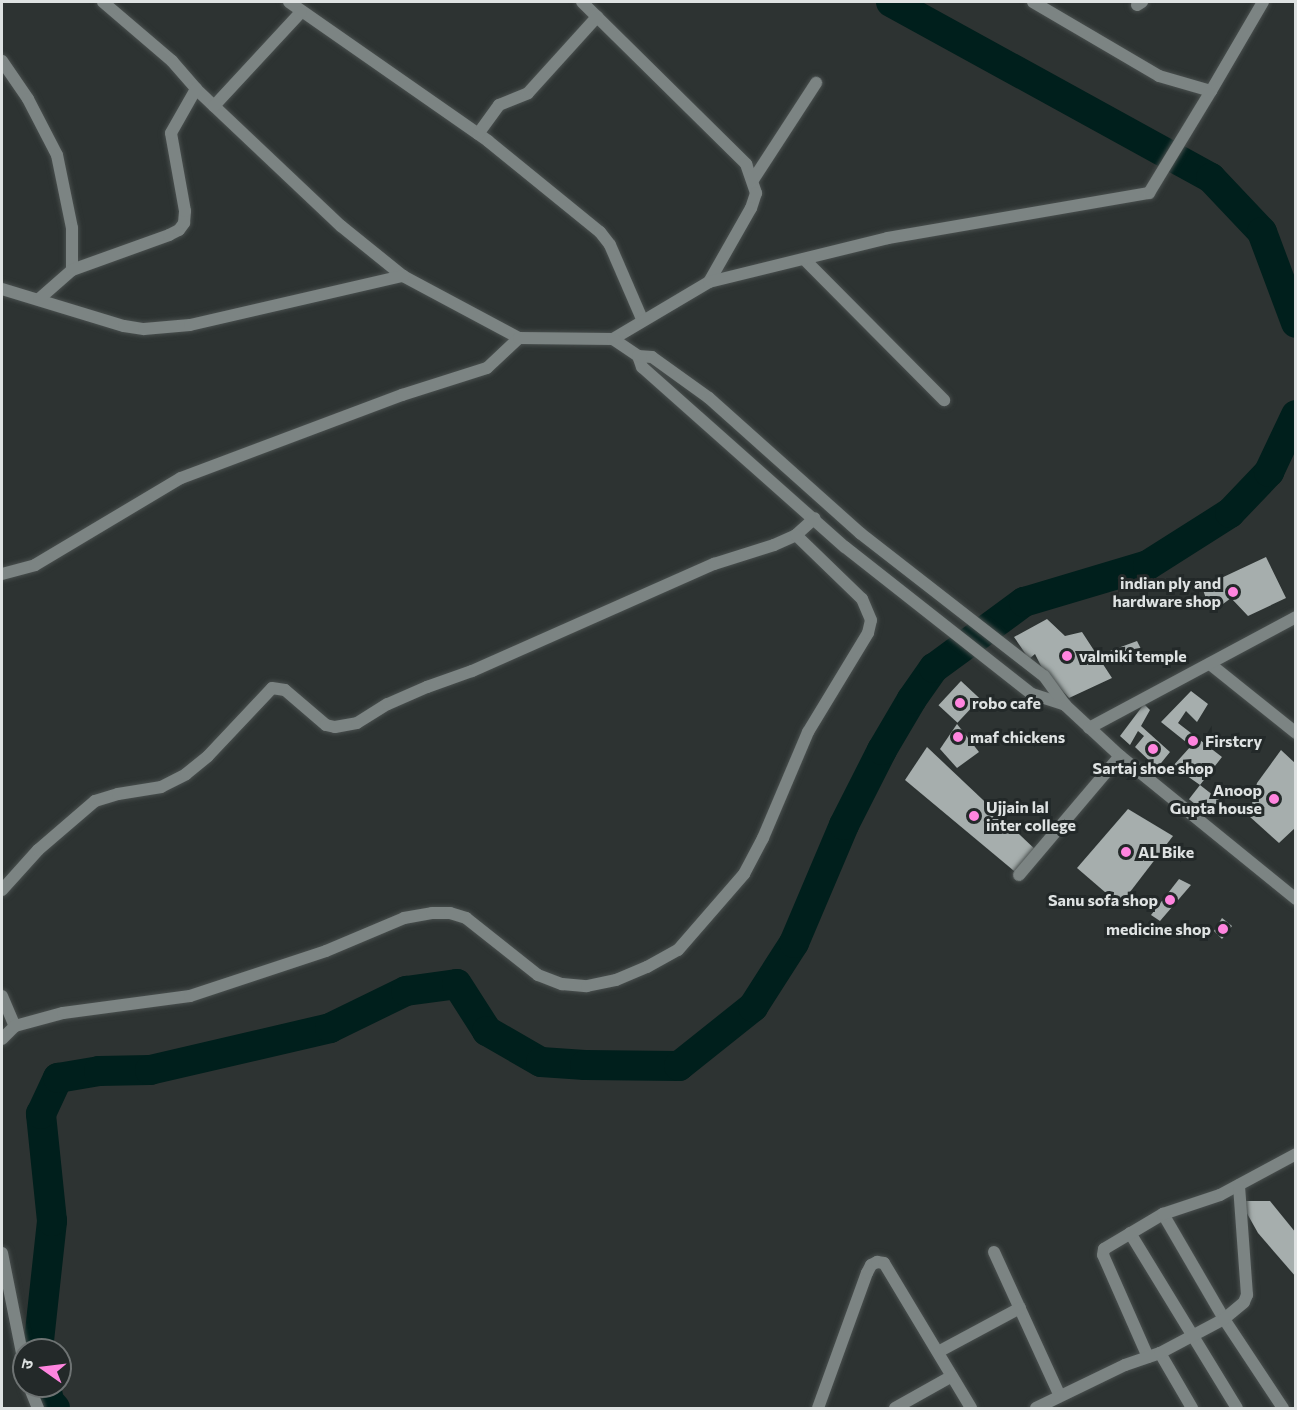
<!DOCTYPE html>
<html>
<head>
<meta charset="utf-8">
<style>
	body { margin:0 }
	#map { position:relative; width:1297px; height:1410px; overflow:hidden; background:#2d3332; font-family:Commissioner,"Noto Sans Devanagari",sans-serif }
	div>[style] { position:absolute }
	[style*='--x'] { left:calc(var(--x)*1px); top:calc(var(--y)*1px); width:calc(var(--w)*1px); rotate:calc(var(--a)*1deg) }
	.river>* { height:30px; margin:-15px; padding:0 15px; transform-origin:15px; border-radius:15px; background:#001f1c }
	.building>* { inset:0; background:#a6aead; transform-origin:0 0 }
	.roads { filter:drop-shadow(0 0 2px #494f4e) drop-shadow(0 0 2px #494f4e) }
	.minor>* { height:12px; margin:-6px; padding:0 6px; transform-origin:6px; border-radius:6px; background:#7c8483 }
	.tertiary>* { height:12px; margin:-6px; padding:0 6px; transform-origin:6px; border-radius:6px; background:#7c8483 }
	.dots>* { width:16px; height:16px; translate:-50% -50%; box-sizing:border-box; border:3px solid #232929; border-radius:50% }
	span { translate:-50% -50%; white-space:nowrap; text-align:center; line-height:1.15; -webkit-text-stroke:6px #232929; paint-order:stroke }
	.poi-label { font-size:16px; color:#dee2e2; font-weight:700 }
	.right { translate:-100% -50%; text-align:right }
	.left { translate:0 -50%; text-align:left }
	.frame { position:absolute; inset:0; border:3px solid #dee2e2; pointer-events:none }
	.north { position:absolute; left:12px; top:1338px; width:60px; height:60px; box-sizing:border-box; background:#232929; border:2px solid #6e7373; border-radius:50%; rotate:284deg; font-size:16px; font-weight:700; line-height:24px; text-align:center; color:#dee2e2 }
	.north::after { content:''; display:block; margin:auto; width:21px; height:27px; background:#ff85df; clip-path:polygon(50% 0,100% 100%,50% 72%,0 100%) }
</style>
</head>
<body>
<div id="map">
	<div class="river">
		<i style="--x:891;--y:2;--w:365;--a:28.8"></i>
		<i style="--x:1211;--y:178;--w:74;--a:46.6"></i>
		<i style="--x:1262;--y:232;--w:97;--a:69.5"></i>
		<i style="--x:38;--y:1350;--w:130;--a:-83.8"></i>
		<i style="--x:52;--y:1221;--w:108;--a:-95.9"></i>
		<i style="--x:41;--y:1114;--w:40;--a:-65"></i>
		<i style="--x:58;--y:1078;--w:42;--a:-9.7"></i>
		<i style="--x:99;--y:1071;--w:51;--a:-1.1"></i>
		<i style="--x:150;--y:1070;--w:185;--a:-13.1"></i>
		<i style="--x:330;--y:1028;--w:85;--a:-26"></i>
		<i style="--x:406;--y:991;--w:51;--a:-7.8"></i>
		<i style="--x:457;--y:984;--w:56;--a:57.4"></i>
		<i style="--x:487;--y:1031;--w:62;--a:29.9"></i>
		<i style="--x:541;--y:1062;--w:44;--a:3.9"></i>
		<i style="--x:585;--y:1065;--w:94;--a:0.6"></i>
		<i style="--x:679;--y:1066;--w:95;--a:-38.6"></i>
		<i style="--x:753;--y:1007;--w:76;--a:-57.4"></i>
		<i style="--x:794;--y:943;--w:128;--a:-67"></i>
		<i style="--x:844;--y:825;--w:84;--a:-63.1"></i>
		<i style="--x:882;--y:750;--w:59;--a:-59.5"></i>
		<i style="--x:912;--y:699;--w:38;--a:-55"></i>
		<i style="--x:934;--y:668;--w:112;--a:-36.3"></i>
		<i style="--x:1024;--y:602;--w:129;--a:-16.6"></i>
		<i style="--x:1148;--y:565;--w:97;--a:-32.4"></i>
		<i style="--x:1230;--y:513;--w:57;--a:-46.4"></i>
		<i style="--x:1269;--y:472;--w:63;--a:-64.7"></i>
		<i style="--x:46;--y:1386;--w:15;--a:79"></i>
		<i style="--x:49;--y:1401;--w:9;--a:49"></i>
	</div>
	<div class="building">
		<i style="clip-path:polygon(1266px 557px,1286px 598px,1248px 616px,1231px 598px,1211px 613px,1202px 587px)"></i>
		<i style="clip-path:polygon(1047px 619px,1065px 636px,1082px 632px,1112px 678px,1069px 698px,1042px 668px,1035px 654px,1029px 659px,1014px 637px)"></i>
		<i style="clip-path:polygon(1137px 641px,1141px 649px,1115px 661px,1110px 651px)"></i>
		<i style="left:961px;top:681px;width:26px;height:33px;rotate:43deg"></i>
		<i style="clip-path:polygon(1191px 691px,1208px 704px,1197px 722px,1186px 711px,1178px 723px,1222px 757px,1200px 785px,1173px 766px,1191px 746px,1161px 722px)"></i>
		<i style="clip-path:polygon(1144px 704px,1150px 710px,1141px 726px,1170px 752px,1157px 768px,1135px 747px,1144px 736px,1138px 731px,1130px 745px,1120px 736px)"></i>
		<i style="clip-path:polygon(957px 724px,979px 752px,957px 768px,940px 749px)"></i>
		<i style="clip-path:polygon(927px 747px,1038px 852px,1019px 875px,905px 780px)"></i>
		<i style="clip-path:polygon(1281px 750px,1296px 764px,1296px 827px,1279px 843px,1249px 816px,1257px 783px)"></i>
		<i style="left:1200px;top:785px;width:24px;height:18px;rotate:38deg"></i>
		<i style="clip-path:polygon(1128px 809px,1173px 836px,1120px 905px,1077px 868px)"></i>
		<i style="clip-path:polygon(1179px 879px,1191px 885px,1160px 921px,1151px 915px)"></i>
		<i style="clip-path:polygon(1222px 918px,1232px 926px,1222px 939px,1214px 931px)"></i>
		<i style="clip-path:polygon(1240px 1201px,1270px 1201px,1296px 1233px,1296px 1277px,1258px 1233px)"></i>
	</div>
	<div class="roads">
		<div class="minor">
			<i style="--x:103;--y:2;--w:91;--a:40.5"></i>
			<i style="--x:172;--y:61;--w:37;--a:49"></i>
			<i style="--x:196;--y:89;--w:199;--a:43.4"></i>
			<i style="--x:341;--y:226;--w:80;--a:38.9"></i>
			<i style="--x:403;--y:276;--w:132;--a:28.1"></i>
			<i style="--x:289;--y:2;--w:243;--a:34.9"></i>
			<i style="--x:488;--y:141;--w:144;--a:39.1"></i>
			<i style="--x:600;--y:232;--w:16;--a:52"></i>
			<i style="--x:610;--y:245;--w:81;--a:66.6"></i>
			<i style="--x:582;--y:2;--w:231;--a:44.6"></i>
			<i style="--x:746;--y:164;--w:31;--a:71"></i>
			<i style="--x:756;--y:193;--w:16;--a:108"></i>
			<i style="--x:751;--y:208;--w:85;--a:119.6"></i>
			<i style="--x:709;--y:282;--w:112;--a:149.3"></i>
			<i style="--x:1033;--y:2;--w:146;--a:30.4"></i>
			<i style="--x:1159;--y:76;--w:54;--a:16.1"></i>
			<i style="--x:1211;--y:91;--w:103;--a:-59.7"></i>
			<i style="--x:1137;--y:5;--w:6;--a:-31"></i>
			<i style="--x:2;--y:61;--w:46;--a:55.6"></i>
			<i style="--x:28;--y:99;--w:63;--a:62.6"></i>
			<i style="--x:57;--y:155;--w:75;--a:78.4"></i>
			<i style="--x:72;--y:228;--w:42;--a:90"></i>
			<i style="--x:214;--y:106;--w:128;--a:-47.2"></i>
			<i style="--x:478;--y:134;--w:36;--a:-54"></i>
			<i style="--x:499;--y:105;--w:31;--a:-22"></i>
			<i style="--x:528;--y:93;--w:103;--a:-47.8"></i>
			<i style="--x:753;--y:180;--w:116;--a:-57"></i>
			<i style="--x:804;--y:259;--w:199;--a:45.2"></i>
			<i style="--x:709;--y:282;--w:184;--a:-13.8"></i>
			<i style="--x:888;--y:238;--w:265;--a:-9.8"></i>
			<i style="--x:1149;--y:193;--w:119;--a:-58.7"></i>
			<i style="--x:2;--y:289;--w:127;--a:16.9"></i>
			<i style="--x:124;--y:326;--w:20;--a:9"></i>
			<i style="--x:144;--y:329;--w:46;--a:-5"></i>
			<i style="--x:190;--y:325;--w:219;--a:-13"></i>
			<i style="--x:39;--y:299;--w:44;--a:-41.3"></i>
			<i style="--x:72;--y:270;--w:103;--a:-19.8"></i>
			<i style="--x:169;--y:235;--w:11;--a:-27"></i>
			<i style="--x:179;--y:230;--w:9;--a:-54"></i>
			<i style="--x:184;--y:223;--w:12;--a:-85"></i>
			<i style="--x:185;--y:211;--w:79;--a:-100.2"></i>
			<i style="--x:171;--y:133;--w:51;--a:-60.4"></i>
			<i style="--x:1210;--y:664;--w:110;--a:38.7"></i>
			<i style="--x:1019;--y:875;--w:156;--a:-49.7"></i>
			<i style="--x:2;--y:890;--w:54;--a:-48"></i>
			<i style="--x:38;--y:850;--w:75;--a:-40.7"></i>
			<i style="--x:95;--y:801;--w:24;--a:-17"></i>
			<i style="--x:118;--y:794;--w:44;--a:-9.2"></i>
			<i style="--x:161;--y:787;--w:28;--a:-27"></i>
			<i style="--x:186;--y:774;--w:28;--a:-39"></i>
			<i style="--x:208;--y:756;--w:93;--a:-46.7"></i>
			<i style="--x:272;--y:688;--w:13;--a:9"></i>
			<i style="--x:285;--y:690;--w:54;--a:40.5"></i>
			<i style="--x:326;--y:725;--w:9;--a:13"></i>
			<i style="--x:335;--y:727;--w:22;--a:-10"></i>
			<i style="--x:357;--y:723;--w:36;--a:-32"></i>
			<i style="--x:388;--y:704;--w:43;--a:-23.6"></i>
			<i style="--x:427;--y:687;--w:48;--a:-19.6"></i>
			<i style="--x:472;--y:671;--w:265;--a:-23.9"></i>
			<i style="--x:714;--y:564;--w:63;--a:-17.6"></i>
			<i style="--x:774;--y:545;--w:24;--a:-24"></i>
			<i style="--x:796;--y:535;--w:25;--a:-42"></i>
			<i style="--x:2;--y:996;--w:33;--a:67"></i>
			<i style="--x:2;--y:1039;--w:18;--a:-45"></i>
			<i style="--x:15;--y:1026;--w:50;--a:-15.2"></i>
			<i style="--x:63;--y:1013;--w:128;--a:-7.6"></i>
			<i style="--x:190;--y:996;--w:143;--a:-18.3"></i>
			<i style="--x:326;--y:951;--w:85;--a:-22.9"></i>
			<i style="--x:404;--y:918;--w:28;--a:-10"></i>
			<i style="--x:432;--y:913;--w:18;--a:0"></i>
			<i style="--x:450;--y:913;--w:17;--a:17"></i>
			<i style="--x:466;--y:918;--w:92;--a:38.4"></i>
			<i style="--x:538;--y:975;--w:26;--a:21"></i>
			<i style="--x:562;--y:984;--w:25;--a:5"></i>
			<i style="--x:587;--y:986;--w:30;--a:-12"></i>
			<i style="--x:616;--y:980;--w:34;--a:-23"></i>
			<i style="--x:647;--y:967;--w:35;--a:-29"></i>
			<i style="--x:678;--y:950;--w:101;--a:-49"></i>
			<i style="--x:744;--y:874;--w:41;--a:-62.2"></i>
			<i style="--x:763;--y:838;--w:115;--a:-67"></i>
			<i style="--x:808;--y:732;--w:116;--a:-58.8"></i>
			<i style="--x:868;--y:633;--w:13;--a:-77"></i>
			<i style="--x:871;--y:620;--w:23;--a:-113"></i>
			<i style="--x:862;--y:599;--w:92;--a:-135.9"></i>
			<i style="--x:1163;--y:1214;--w:121;--a:59.8"></i>
			<i style="--x:1224;--y:1319;--w:107;--a:56.5"></i>
			<i style="--x:1130;--y:1233;--w:205;--a:58.6"></i>
			<i style="--x:994;--y:1252;--w:158;--a:65.4"></i>
			<i style="--x:2;--y:1253;--w:112;--a:78.7"></i>
			<i style="--x:938;--y:1352;--w:93;--a:-28.2"></i>
			<i style="--x:1160;--y:1353;--w:64;--a:59.8"></i>
			<i style="--x:1148;--y:1357;--w:111;--a:-113.8"></i>
			<i style="--x:1103;--y:1255;--w:6;--a:-81"></i>
			<i style="--x:1104;--y:1249;--w:69;--a:-30.7"></i>
			<i style="--x:1163;--y:1214;--w:60;--a:-18.4"></i>
			<i style="--x:1220;--y:1195;--w:86;--a:-28.3"></i>
			<i style="--x:29;--y:1386;--w:24;--a:68"></i>
			<i style="--x:818;--y:1408;--w:144;--a:-70.1"></i>
			<i style="--x:867;--y:1273;--w:9;--a:-63"></i>
			<i style="--x:871;--y:1265;--w:7;--a:-27"></i>
			<i style="--x:877;--y:1262;--w:7;--a:8"></i>
			<i style="--x:884;--y:1263;--w:169;--a:59"></i>
			<i style="--x:895;--y:1408;--w:65;--a:-29.3"></i>
			<i style="--x:1036;--y:1408;--w:99;--a:-25.8"></i>
			<i style="--x:1125;--y:1365;--w:37;--a:-19"></i>
			<i style="--x:1160;--y:1353;--w:72;--a:-28"></i>
			<i style="--x:1224;--y:1319;--w:26;--a:-40"></i>
			<i style="--x:1244;--y:1302;--w:8;--a:-67"></i>
			<i style="--x:1247;--y:1295;--w:110;--a:-94.2"></i>
		</div>
		<div class="tertiary">
			<i style="--x:638;--y:356;--w:12;--a:70"></i>
			<i style="--x:642;--y:367;--w:271;--a:41.6"></i>
			<i style="--x:845;--y:547;--w:238;--a:38.2"></i>
			<i style="--x:1032;--y:694;--w:35;--a:18"></i>
			<i style="--x:2;--y:574;--w:34;--a:-15"></i>
			<i style="--x:35;--y:565;--w:170;--a:-30.8"></i>
			<i style="--x:181;--y:478;--w:236;--a:-20.6"></i>
			<i style="--x:402;--y:395;--w:89;--a:-17.6"></i>
			<i style="--x:487;--y:368;--w:44;--a:-43.2"></i>
			<i style="--x:519;--y:338;--w:94;--a:0.6"></i>
			<i style="--x:613;--y:339;--w:30;--a:34"></i>
			<i style="--x:638;--y:356;--w:14;--a:4"></i>
			<i style="--x:652;--y:357;--w:70;--a:35.7"></i>
			<i style="--x:709;--y:398;--w:203;--a:41.8"></i>
			<i style="--x:860;--y:533;--w:233;--a:37.9"></i>
			<i style="--x:1044;--y:676;--w:36;--a:54"></i>
			<i style="--x:1065;--y:705;--w:75;--a:42.8"></i>
			<i style="--x:1120;--y:756;--w:227;--a:39.1"></i>
			<i style="--x:1089;--y:728;--w:235;--a:-28.2"></i>
		</div>
	</div>
	<div class="dots">
		<i style="left:1233px;top:592px;background:#ff85df"></i>
		<i style="left:1067px;top:656px;background:#ff85df"></i>
		<i style="left:960px;top:703px;background:#ff85df"></i>
		<i style="left:958px;top:737px;background:#ff85df"></i>
		<i style="left:1193px;top:741px;background:#ff85df"></i>
		<i style="left:1153px;top:749px;background:#ff85df"></i>
		<i style="left:1274px;top:799px;background:#ff85df"></i>
		<i style="left:974px;top:816px;background:#ff85df"></i>
		<i style="left:1126px;top:852px;background:#ff85df"></i>
		<i style="left:1170px;top:900px;background:#ff85df"></i>
		<i style="left:1223px;top:929px;background:#ff85df"></i>
	</div>
	<div class="poi-label">
		<span class="right" style="left:1221px;top:592px">indian ply and<br>hardware shop</span>
		<span class="left" style="left:1079px;top:656px">valmiki temple</span>
		<span class="left" style="left:972px;top:703px">robo cafe</span>
		<span class="left" style="left:970px;top:737px">maf chickens</span>
		<span class="left" style="left:1205px;top:741px">Firstcry</span>
		<span style="left:1153px;top:768px">Sartaj shoe shop</span>
		<span class="right" style="left:1262px;top:799px">Anoop<br>Gupta house</span>
		<span class="left" style="left:986px;top:816px">Ujjain lal<br>inter college</span>
		<span class="left" style="left:1138px;top:852px">AL Bike</span>
		<span class="right" style="left:1158px;top:900px">Sanu sofa shop</span>
		<span class="right" style="left:1211px;top:929px">medicine shop</span>
	</div>
	<div class="frame"></div>
	<div class="north">उ</div>
</div>
</body>
</html>
